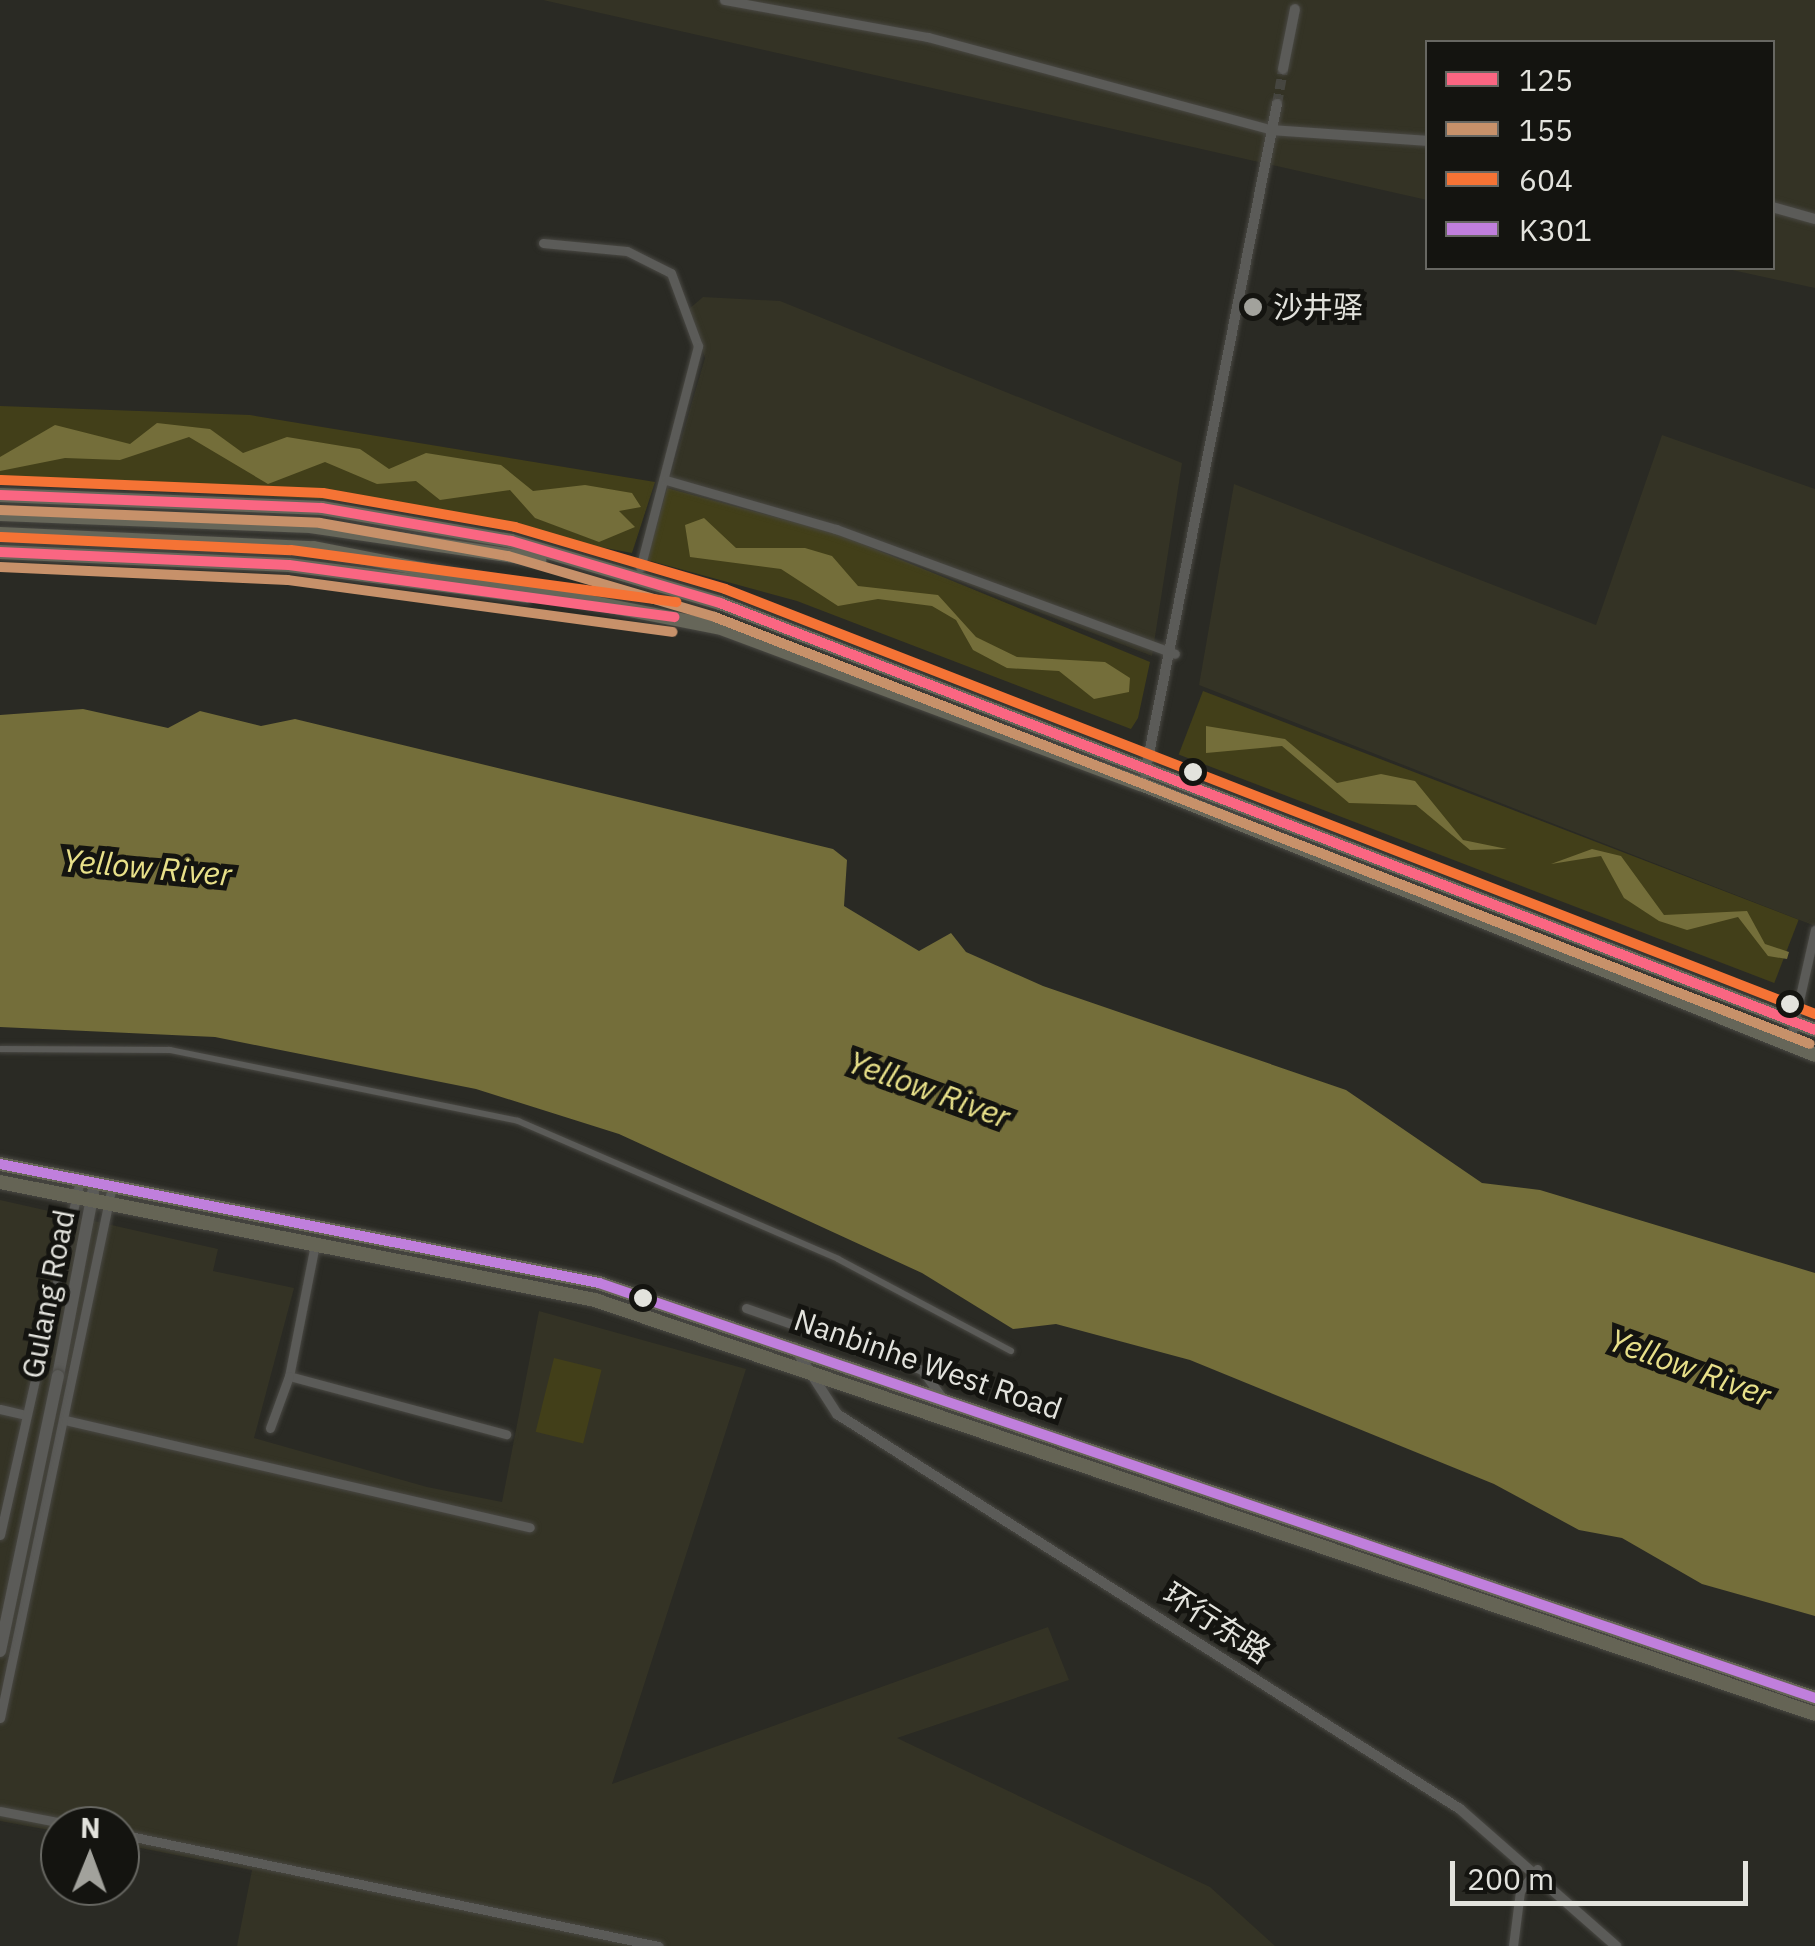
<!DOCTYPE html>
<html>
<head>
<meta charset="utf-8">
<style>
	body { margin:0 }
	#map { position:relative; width:1815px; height:1946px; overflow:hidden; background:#2a2a24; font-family:"IBM Plex Sans","Noto Sans SC",sans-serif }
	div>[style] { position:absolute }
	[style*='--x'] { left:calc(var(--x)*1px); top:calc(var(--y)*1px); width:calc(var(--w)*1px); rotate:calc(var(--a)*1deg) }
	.built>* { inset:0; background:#343325 }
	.green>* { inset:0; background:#423f19; transform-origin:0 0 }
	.water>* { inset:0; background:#746e3a }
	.tertiary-tunnel>* { height:10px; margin-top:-5px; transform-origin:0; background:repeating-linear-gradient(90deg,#464640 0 10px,transparent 0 15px) }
	.roads { filter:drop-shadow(0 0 2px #494843) drop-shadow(0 0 2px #494843) }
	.pedestrian>* { height:6px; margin:-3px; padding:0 3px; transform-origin:3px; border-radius:3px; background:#5b5b58 }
	.minor>* { height:9px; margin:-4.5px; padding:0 4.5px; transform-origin:4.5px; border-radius:4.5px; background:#5b5b58 }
	.tertiary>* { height:10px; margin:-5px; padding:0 5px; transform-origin:5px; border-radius:5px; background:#5b5b58 }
	.secondary>* { height:12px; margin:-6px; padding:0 6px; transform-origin:6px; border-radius:6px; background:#5b5b58 }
	.primary>* { height:14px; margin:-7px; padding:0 7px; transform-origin:7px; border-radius:7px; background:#666659 }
	.trunk>* { height:14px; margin:-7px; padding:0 7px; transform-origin:7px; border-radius:7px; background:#656455 }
	.bridges { filter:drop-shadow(0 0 2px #494843) drop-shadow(0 0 2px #494843) }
	.secondary-bridge>* { height:12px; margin:-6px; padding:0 6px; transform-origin:6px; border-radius:6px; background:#5b5b58 }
	.bus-1>* { height:10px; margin:-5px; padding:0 5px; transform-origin:5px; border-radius:5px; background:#fa6682 }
	.bus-2>* { height:10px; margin:-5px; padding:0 5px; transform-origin:5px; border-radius:5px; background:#c7916a }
	.bus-3>* { height:10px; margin:-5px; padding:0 5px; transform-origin:5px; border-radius:5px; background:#f57335 }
	.bus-4>* { height:10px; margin:-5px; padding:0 5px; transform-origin:5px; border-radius:5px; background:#c07fdc }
	.dots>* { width:28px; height:28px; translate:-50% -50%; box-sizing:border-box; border:5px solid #141410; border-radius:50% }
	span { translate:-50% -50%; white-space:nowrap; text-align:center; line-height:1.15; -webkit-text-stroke:10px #141410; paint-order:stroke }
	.poi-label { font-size:30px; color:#e3e3dd }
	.left { translate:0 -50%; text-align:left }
	.street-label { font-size:30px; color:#e3e3dd }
	.water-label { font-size:32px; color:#e8e089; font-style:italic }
	.legend { position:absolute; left:1425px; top:40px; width:350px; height:230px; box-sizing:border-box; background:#141410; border:2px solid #676762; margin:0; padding:12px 18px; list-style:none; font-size:30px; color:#e3e3dd }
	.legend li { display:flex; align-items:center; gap:20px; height:50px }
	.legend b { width:50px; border:2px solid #676762 }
	.north { position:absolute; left:40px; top:1806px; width:100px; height:100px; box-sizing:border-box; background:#141410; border:2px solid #676762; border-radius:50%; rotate:1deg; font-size:28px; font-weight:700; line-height:40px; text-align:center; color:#e3e3dd }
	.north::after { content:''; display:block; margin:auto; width:35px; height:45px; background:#a2a29c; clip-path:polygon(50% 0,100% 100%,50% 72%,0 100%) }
	.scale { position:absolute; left:1450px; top:1861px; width:298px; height:45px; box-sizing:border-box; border:5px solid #e3e3dd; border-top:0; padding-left:12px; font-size:30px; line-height:35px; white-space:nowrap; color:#e3e3dd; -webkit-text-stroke:8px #141410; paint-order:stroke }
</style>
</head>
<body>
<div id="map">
	<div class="built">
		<i style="clip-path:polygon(543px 0,1815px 0,1815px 288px,1723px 268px,1772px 268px,1772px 42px,1428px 42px,1427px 200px)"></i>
		<i style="clip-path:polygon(703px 297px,780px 301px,1182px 463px,1152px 656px,838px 534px,667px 488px,705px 358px,689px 309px)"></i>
		<i style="clip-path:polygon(1662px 435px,1815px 489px,1815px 926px,1199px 685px,1234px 484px,1596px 625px)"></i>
		<i style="clip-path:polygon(0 1200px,218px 1249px,213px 1271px,294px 1288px,254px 1438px,427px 1487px,502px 1502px,539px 1311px,746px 1369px,612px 1784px,1048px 1627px,1069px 1680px,897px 1738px,1210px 1887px,1275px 1946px,237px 1946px,252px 1870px,120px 1844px,120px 1826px,60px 1832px,0 1821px)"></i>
	</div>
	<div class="green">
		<i style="clip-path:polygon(0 406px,250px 415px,655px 482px,632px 553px,354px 501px,0 482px)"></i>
		<i style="clip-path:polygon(667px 488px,838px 534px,1150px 662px,1138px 718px,1131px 729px,797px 601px,647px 560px)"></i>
		<i style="left:1203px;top:691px;width:638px;height:68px;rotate:21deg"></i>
		<i style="left:554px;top:1358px;width:49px;height:76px;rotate:14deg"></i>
	</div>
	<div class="water">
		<i style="clip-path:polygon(157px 423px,210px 429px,243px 453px,287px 437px,360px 449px,389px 469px,426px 453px,501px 465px,533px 491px,585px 485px,632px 493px,641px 507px,619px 511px,635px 527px,599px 542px,535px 518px,510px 490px,440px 500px,416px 481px,377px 484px,325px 462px,268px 484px,189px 437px,120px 460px,65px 458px,0 471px,0 457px,55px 425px,130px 444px)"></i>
		<i style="clip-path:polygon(704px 518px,736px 548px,805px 548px,832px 556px,858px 586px,938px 595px,976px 637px,1017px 657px,1105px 662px,1130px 678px,1129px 692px,1094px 699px,1059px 671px,1007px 668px,973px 650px,956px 620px,932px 606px,878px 599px,838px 606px,781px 569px,690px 557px,685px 525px)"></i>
		<i style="clip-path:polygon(83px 709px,168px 728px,200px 711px,261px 726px,295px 719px,833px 849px,847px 860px,844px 906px,919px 951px,951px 933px,966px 952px,1043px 986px,1346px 1090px,1482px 1183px,1540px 1190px,1815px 1273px,1815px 1616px,1702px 1584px,1622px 1538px,1579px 1530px,1494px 1484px,1190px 1360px,1056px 1324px,1013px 1329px,922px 1273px,619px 1134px,476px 1089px,215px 1037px,0 1027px,0 715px)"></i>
		<i style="clip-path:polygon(1206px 726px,1285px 739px,1337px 783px,1381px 774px,1415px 781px,1463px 840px,1507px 849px,1470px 850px,1416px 805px,1349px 803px,1282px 746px,1206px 753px)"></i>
		<i style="clip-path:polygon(1592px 849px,1621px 856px,1664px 915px,1747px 911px,1765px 944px,1789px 952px,1787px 959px,1768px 956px,1738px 917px,1687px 930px,1659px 921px,1624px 898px,1601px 856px,1551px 864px)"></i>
	</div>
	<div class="tertiary-tunnel">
		<i style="--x:1277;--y:104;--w:36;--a:-80"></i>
	</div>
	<div class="roads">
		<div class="pedestrian">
			<i style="--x:0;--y:1049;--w:170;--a:0.3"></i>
			<i style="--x:170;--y:1050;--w:355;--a:11.5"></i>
			<i style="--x:518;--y:1121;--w:348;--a:23.3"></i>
			<i style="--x:838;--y:1259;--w:196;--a:28"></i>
		</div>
		<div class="minor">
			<i style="--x:724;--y:0;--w:207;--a:10.3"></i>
			<i style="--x:928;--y:37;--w:356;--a:15.1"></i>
			<i style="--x:543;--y:243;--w:84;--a:5.4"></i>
			<i style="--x:627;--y:251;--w:49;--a:26.6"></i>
			<i style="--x:671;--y:273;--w:78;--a:69.7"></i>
			<i style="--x:698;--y:346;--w:229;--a:104.6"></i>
			<i style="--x:666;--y:480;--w:177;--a:16.1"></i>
			<i style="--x:836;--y:529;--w:361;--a:20.2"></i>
			<i style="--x:1789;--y:1045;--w:118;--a:-77.3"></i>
			<i style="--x:315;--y:1244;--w:135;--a:101.1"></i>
			<i style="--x:289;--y:1376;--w:225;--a:15"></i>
			<i style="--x:746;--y:1308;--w:187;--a:19.4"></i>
			<i style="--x:922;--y:1370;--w:34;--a:54"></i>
			<i style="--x:0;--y:1409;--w:26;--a:13"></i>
			<i style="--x:65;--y:1420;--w:477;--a:13"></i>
			<i style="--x:270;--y:1428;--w:55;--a:-69.9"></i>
			<i style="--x:0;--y:1535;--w:364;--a:-77.3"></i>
			<i style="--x:0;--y:1718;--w:544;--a:-78.11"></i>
			<i style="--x:0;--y:1811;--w:79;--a:10.9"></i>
			<i style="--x:120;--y:1834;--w:550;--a:11.76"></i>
			<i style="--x:1513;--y:1946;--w:55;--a:-82.7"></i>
			<i style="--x:1520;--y:1891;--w:28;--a:-52"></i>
		</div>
		<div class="tertiary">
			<i style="--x:1283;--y:69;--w:61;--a:-78.7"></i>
			<i style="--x:1272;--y:130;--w:156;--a:4"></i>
			<i style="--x:1772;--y:207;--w:45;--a:15.6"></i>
			<i style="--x:1145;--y:774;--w:683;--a:-78.85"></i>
			<i style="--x:794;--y:1347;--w:80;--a:57.3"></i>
			<i style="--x:837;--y:1414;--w:738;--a:32.38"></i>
			<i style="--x:1460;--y:1809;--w:208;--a:41.3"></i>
		</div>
		<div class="secondary">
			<i style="--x:58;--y:1376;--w:187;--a:-79.2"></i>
		</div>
		<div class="primary">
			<i style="--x:0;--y:495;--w:322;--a:2.3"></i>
			<i style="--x:322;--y:508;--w:192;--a:9.9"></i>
			<i style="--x:511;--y:541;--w:218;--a:16.5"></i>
			<i style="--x:720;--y:603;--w:1175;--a:21.3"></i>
			<i style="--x:0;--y:514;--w:310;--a:2.2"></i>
			<i style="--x:310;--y:526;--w:232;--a:8.4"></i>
			<i style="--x:0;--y:534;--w:314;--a:2.6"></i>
			<i style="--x:314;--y:548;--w:412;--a:11.1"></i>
			<i style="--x:718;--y:627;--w:451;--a:20.4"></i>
			<i style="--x:1141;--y:784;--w:726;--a:21.9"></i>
			<i style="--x:0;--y:552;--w:289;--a:2.6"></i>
			<i style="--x:289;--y:565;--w:240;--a:7.4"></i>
		</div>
		<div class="trunk">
			<i style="--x:0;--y:1164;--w:611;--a:11.24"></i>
			<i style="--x:599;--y:1283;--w:1285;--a:18.84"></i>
			<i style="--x:0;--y:1182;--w:607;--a:11.22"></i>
			<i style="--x:595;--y:1300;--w:1288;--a:18.74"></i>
		</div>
	</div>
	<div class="bridges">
		<div class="secondary-bridge">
			<i style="--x:0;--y:1651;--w:281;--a:-78.1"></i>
		</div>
	</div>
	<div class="bus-1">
		<i style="--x:0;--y:495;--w:322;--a:2.3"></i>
		<i style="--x:322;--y:508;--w:192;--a:9.9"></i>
		<i style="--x:511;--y:541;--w:218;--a:16.5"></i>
		<i style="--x:720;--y:603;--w:1175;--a:21.3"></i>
		<i style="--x:0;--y:552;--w:289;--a:2.6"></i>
		<i style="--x:289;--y:565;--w:389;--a:7.7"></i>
	</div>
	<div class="bus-2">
		<i style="--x:0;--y:510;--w:320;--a:2.3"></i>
		<i style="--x:320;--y:523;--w:191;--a:10"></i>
		<i style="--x:508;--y:556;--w:216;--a:16.4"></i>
		<i style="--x:715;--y:617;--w:1175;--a:21.3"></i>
		<i style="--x:0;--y:567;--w:288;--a:2.6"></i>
		<i style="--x:288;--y:580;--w:388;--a:7.7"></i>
	</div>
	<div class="bus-3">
		<i style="--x:1;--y:480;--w:322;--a:2.3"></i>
		<i style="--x:323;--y:493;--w:195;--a:10"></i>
		<i style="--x:515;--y:527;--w:219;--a:16.4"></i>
		<i style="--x:725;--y:589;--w:1170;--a:21.3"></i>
		<i style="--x:1;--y:537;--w:290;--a:2.6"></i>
		<i style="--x:291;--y:550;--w:389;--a:7.7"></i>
	</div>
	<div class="bus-4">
		<i style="--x:0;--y:1164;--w:611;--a:11.24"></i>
		<i style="--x:599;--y:1283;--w:1285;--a:18.84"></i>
	</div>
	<div class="dots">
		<i style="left:1253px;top:307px;background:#a2a29c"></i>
		<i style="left:1193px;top:772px;background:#e3e3dd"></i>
		<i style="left:1790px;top:1004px;background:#e3e3dd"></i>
		<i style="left:643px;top:1298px;background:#e3e3dd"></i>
	</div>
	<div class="poi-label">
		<span class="left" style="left:1273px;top:307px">沙井驿</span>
	</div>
	<div class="street-label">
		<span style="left:48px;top:1294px;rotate:-79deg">Gulang Road</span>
		<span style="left:928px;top:1364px;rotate:19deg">Nanbinhe West Road</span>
		<span style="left:1217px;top:1623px;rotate:33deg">环行东路</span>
	</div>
	<div class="water-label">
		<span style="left:147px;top:867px;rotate:5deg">Yellow River</span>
		<span style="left:929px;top:1089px;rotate:20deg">Yellow River</span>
		<span style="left:1690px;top:1367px;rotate:20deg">Yellow River</span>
	</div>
	<ul class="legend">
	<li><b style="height:12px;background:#fa6682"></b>125</li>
	<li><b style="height:12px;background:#c7916a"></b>155</li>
	<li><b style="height:12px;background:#f57335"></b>604</li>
	<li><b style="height:12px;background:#c07fdc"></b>K301</li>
	</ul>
	<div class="north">N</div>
	<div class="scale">200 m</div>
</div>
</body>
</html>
